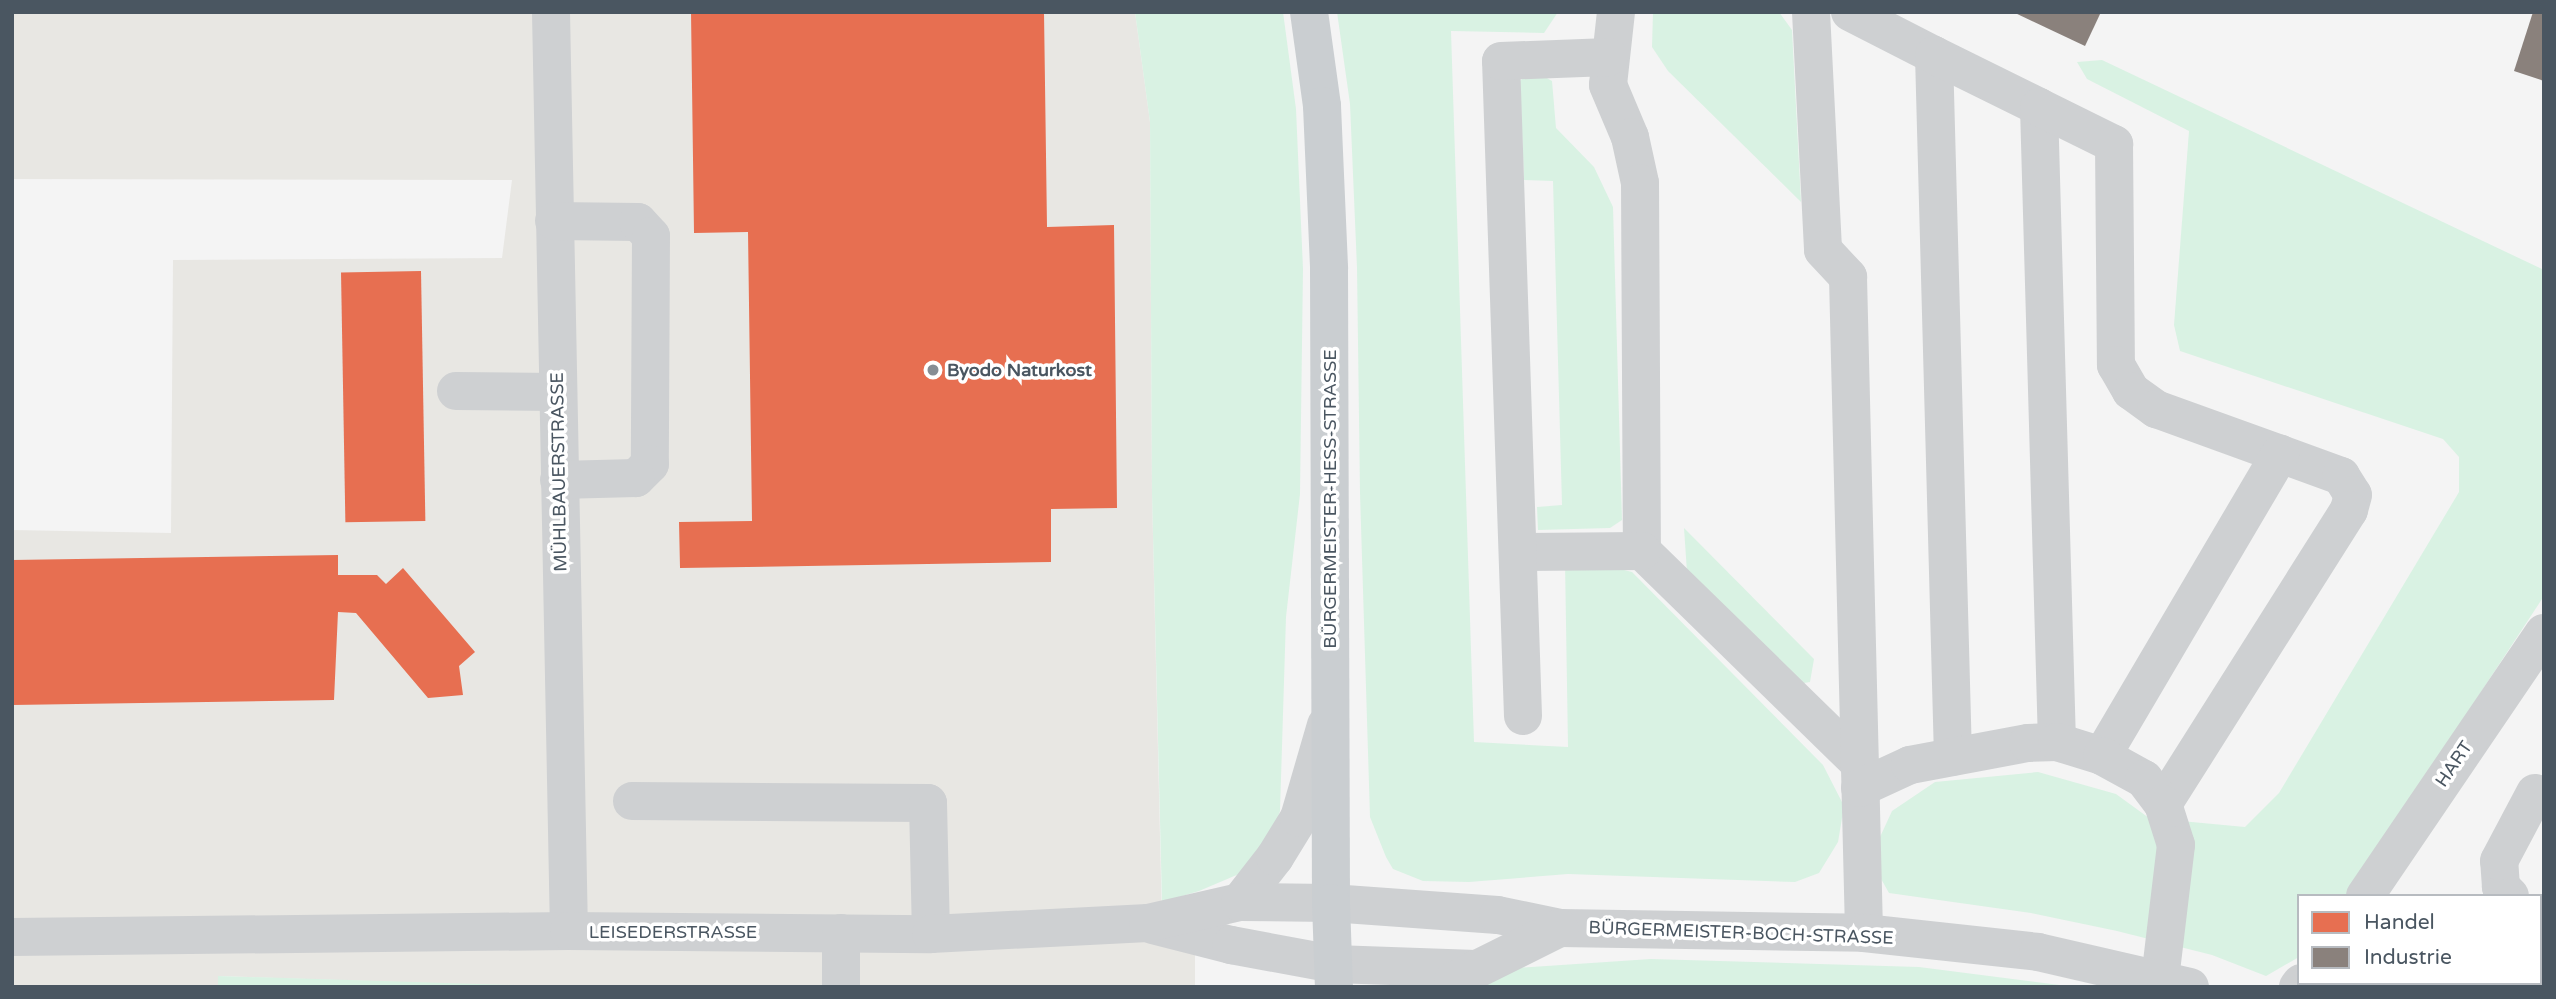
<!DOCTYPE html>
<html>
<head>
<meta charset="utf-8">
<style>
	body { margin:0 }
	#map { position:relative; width:2556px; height:999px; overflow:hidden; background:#f4f4f4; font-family:"Varela Round",sans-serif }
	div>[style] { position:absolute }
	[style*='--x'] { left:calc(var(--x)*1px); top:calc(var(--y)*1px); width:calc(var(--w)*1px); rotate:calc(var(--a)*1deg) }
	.commercial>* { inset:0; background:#e8e7e3 }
	.green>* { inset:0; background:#d9f2e3 }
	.shops>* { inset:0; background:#e76f51; transform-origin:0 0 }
	.industry>* { inset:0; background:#8a817c }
	.minor>* { height:38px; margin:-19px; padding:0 19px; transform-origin:19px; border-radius:19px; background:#ced0d2 }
	.major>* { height:38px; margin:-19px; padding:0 19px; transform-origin:19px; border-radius:19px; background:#caced1 }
	.dots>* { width:19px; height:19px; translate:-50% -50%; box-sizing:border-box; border:4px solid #fff; border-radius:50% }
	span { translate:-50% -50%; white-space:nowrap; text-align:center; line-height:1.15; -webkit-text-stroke:7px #fff; paint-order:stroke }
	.poi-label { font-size:18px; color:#4a5661; font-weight:700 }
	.left { translate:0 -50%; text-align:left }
	.street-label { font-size:18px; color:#4a5661 }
	.frame { position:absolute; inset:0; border:14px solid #4a5661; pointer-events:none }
	.legend { position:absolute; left:2297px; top:894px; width:245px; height:91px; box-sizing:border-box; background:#fff; border:2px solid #b7bbc0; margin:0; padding:9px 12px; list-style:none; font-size:21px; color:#4a5661 }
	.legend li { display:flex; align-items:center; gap:14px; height:35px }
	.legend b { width:35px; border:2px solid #b7bbc0 }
</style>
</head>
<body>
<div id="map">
	<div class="commercial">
		<i style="clip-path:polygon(12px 12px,1135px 12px,1150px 122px,1152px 494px,1162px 923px,1195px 922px,1195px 987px,547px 987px,219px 976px,218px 987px,12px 987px,12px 530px,171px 533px,173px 260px,502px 258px,512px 180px,12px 179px)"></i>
	</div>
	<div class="green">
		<i style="clip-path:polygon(1135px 12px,1283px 12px,1296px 109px,1303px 269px,1300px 494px,1286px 617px,1280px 811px,1272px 835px,1239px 874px,1199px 891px,1162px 902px,1152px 494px,1150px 122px)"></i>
		<i style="clip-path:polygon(1337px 12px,1558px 12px,1544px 33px,1451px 31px,1474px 742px,1568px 747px,1565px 562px,1612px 567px,1632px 572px,1823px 765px,1844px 806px,1838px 842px,1819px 873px,1795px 882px,1568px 874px,1469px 882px,1423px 881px,1393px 869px,1386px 857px,1370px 817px,1360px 493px,1357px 268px,1350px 104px)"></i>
		<i style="clip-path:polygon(1653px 12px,1779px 12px,1792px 30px,1801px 202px,1668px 71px,1652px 47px)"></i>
		<i style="clip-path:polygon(2102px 60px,2544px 270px,2544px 596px,2347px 896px,2299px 896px,2299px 957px,2266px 976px,2212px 955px,2117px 931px,2031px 913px,1889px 893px,1880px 877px,1880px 837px,1892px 811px,1935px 782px,2038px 772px,2116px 794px,2149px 818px,2245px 827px,2279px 793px,2459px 492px,2459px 457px,2443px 439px,2180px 351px,2174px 325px,2189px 131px,2087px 79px,2077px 62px)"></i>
		<i style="clip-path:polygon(1528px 73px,1538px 73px,1552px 81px,1556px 128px,1594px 167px,1613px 207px,1622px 520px,1610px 528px,1538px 530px,1537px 507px,1562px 505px,1553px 181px,1524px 180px,1520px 81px)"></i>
		<i style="clip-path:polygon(1684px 528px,1814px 659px,1810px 682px,1798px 684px,1687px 572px)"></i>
		<i style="clip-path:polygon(1651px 959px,1919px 967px,2075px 987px,1472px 987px,1516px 968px)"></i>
		<i style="clip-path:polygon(218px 976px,547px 986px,547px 987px,218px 987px)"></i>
	</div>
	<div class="shops">
		<i style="clip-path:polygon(691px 12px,1044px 12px,1047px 227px,1114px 225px,1117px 508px,1051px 509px,1051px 562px,680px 568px,679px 522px,752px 521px,748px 232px,694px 233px)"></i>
		<i style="left:421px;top:271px;width:250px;height:80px;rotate:89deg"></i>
		<i style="clip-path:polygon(338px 555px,338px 575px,377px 575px,386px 584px,403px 568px,475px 652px,459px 666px,463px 695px,428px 698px,356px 613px,338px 612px,334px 700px,12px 705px,12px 560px)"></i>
	</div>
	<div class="industry">
		<i style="clip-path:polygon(2013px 12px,2101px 12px,2085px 46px)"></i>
		<i style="clip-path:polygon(2533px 12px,2544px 12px,2544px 81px,2514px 71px)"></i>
	</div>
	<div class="minor">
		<i style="--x:551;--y:12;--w:919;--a:88.88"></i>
		<i style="--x:1616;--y:12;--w:73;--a:96.3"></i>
		<i style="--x:1608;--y:85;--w:56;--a:67.1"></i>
		<i style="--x:1630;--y:137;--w:47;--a:77.7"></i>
		<i style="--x:1640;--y:183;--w:368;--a:89.7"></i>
		<i style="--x:1642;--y:551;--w:305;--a:44.3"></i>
		<i style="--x:1811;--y:12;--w:238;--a:87.1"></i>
		<i style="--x:1823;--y:250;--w:37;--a:47"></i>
		<i style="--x:1848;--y:277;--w:656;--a:88.6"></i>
		<i style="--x:1850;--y:12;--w:94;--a:27.1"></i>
		<i style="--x:1934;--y:55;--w:702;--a:88.45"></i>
		<i style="--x:1934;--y:55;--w:117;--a:26.3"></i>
		<i style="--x:2039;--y:107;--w:635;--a:88.38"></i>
		<i style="--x:2039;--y:107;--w:84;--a:26.3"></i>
		<i style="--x:2114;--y:144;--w:221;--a:89.5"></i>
		<i style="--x:2116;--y:365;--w:30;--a:60"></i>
		<i style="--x:2131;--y:391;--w:31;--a:36"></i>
		<i style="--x:2156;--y:409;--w:197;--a:19.9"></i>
		<i style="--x:2341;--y:476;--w:22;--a:58"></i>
		<i style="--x:2353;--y:495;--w:16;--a:105"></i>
		<i style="--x:2349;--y:510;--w:348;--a:122.3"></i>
		<i style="--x:554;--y:221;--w:84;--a:0.7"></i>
		<i style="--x:638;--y:222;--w:19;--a:47"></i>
		<i style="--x:651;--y:236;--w:228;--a:90.3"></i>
		<i style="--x:650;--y:464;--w:20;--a:135"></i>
		<i style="--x:636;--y:478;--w:77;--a:178.5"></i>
		<i style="--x:456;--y:391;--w:101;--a:0.6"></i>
		<i style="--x:1518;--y:552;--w:124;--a:-0.5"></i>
		<i style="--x:1523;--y:716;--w:655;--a:-91.92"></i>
		<i style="--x:1501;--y:61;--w:108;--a:-2.1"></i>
		<i style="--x:2102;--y:756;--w:351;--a:-59.5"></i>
		<i style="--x:1860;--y:788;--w:55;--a:-24.7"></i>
		<i style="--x:1910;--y:765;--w:120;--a:-10.6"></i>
		<i style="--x:2028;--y:743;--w:29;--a:-2"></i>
		<i style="--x:2057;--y:742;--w:47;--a:17.3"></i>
		<i style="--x:2102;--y:756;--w:48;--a:28.7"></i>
		<i style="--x:2144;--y:779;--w:31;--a:53"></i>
		<i style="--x:2163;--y:804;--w:43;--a:72.4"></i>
		<i style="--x:2176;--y:845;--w:135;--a:96.8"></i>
		<i style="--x:632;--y:801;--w:296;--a:0.4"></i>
		<i style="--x:928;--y:803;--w:131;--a:88.7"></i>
		<i style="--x:2365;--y:896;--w:318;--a:-55.8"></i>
		<i style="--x:2510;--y:896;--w:13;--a:-135"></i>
		<i style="--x:2501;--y:887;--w:26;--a:-94"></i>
		<i style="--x:2499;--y:861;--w:77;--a:-62.1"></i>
		<i style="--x:1240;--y:902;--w:57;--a:-52.1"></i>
		<i style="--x:1275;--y:857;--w:46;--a:-58.4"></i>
		<i style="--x:1299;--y:818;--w:97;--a:-73.8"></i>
		<i style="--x:2540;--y:923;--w:5;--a:37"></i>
		<i style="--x:1153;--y:925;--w:81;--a:14.4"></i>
		<i style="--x:1231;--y:945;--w:105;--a:10.5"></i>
		<i style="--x:1334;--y:964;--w:142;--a:2"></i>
		<i style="--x:12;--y:937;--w:557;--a:-0.62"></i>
		<i style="--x:569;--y:931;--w:362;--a:0.5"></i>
		<i style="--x:931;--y:934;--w:217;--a:-2.9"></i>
		<i style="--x:1148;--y:923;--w:94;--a:-12.9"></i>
		<i style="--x:1240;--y:902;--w:91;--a:0.6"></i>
		<i style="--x:1331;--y:903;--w:167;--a:4.1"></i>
		<i style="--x:1498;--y:915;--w:63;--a:11.8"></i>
		<i style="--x:1560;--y:928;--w:304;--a:0.9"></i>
		<i style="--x:1864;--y:933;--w:175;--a:6.2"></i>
		<i style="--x:2038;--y:952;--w:156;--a:13"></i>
		<i style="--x:1453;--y:981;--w:119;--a:-26.4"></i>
		<i style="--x:841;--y:987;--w:54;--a:-90"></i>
		<i style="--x:2298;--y:987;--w:5;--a:-53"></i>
		<i style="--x:2508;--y:987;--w:4;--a:-76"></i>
	</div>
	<div class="major">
		<i style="--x:1309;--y:12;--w:95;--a:82.1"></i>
		<i style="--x:1322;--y:106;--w:163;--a:87.5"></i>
		<i style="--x:1329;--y:269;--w:634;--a:89.82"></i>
		<i style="--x:1331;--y:903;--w:84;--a:88"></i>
	</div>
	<div class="dots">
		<i style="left:933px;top:370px;background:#868d94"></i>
	</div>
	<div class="poi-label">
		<span class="left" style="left:947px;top:370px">Byodo Naturkost</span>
	</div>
	<div class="street-label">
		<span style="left:559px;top:472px;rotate:-91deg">MÜHLBAUERSTRASSE</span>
		<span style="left:1330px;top:499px;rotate:-90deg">BÜRGERMEISTER-HESS-STRASSE</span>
		<span style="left:2454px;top:764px;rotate:-56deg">HART</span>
		<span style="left:673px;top:932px">LEISEDERSTRASSE</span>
		<span style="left:1741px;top:933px;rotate:2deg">BÜRGERMEISTER-BOCH-STRASSE</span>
	</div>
	<div class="frame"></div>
	<ul class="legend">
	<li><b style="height:19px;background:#e76f51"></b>Handel</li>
	<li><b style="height:19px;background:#8a817c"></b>Industrie</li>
	</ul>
</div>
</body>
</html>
